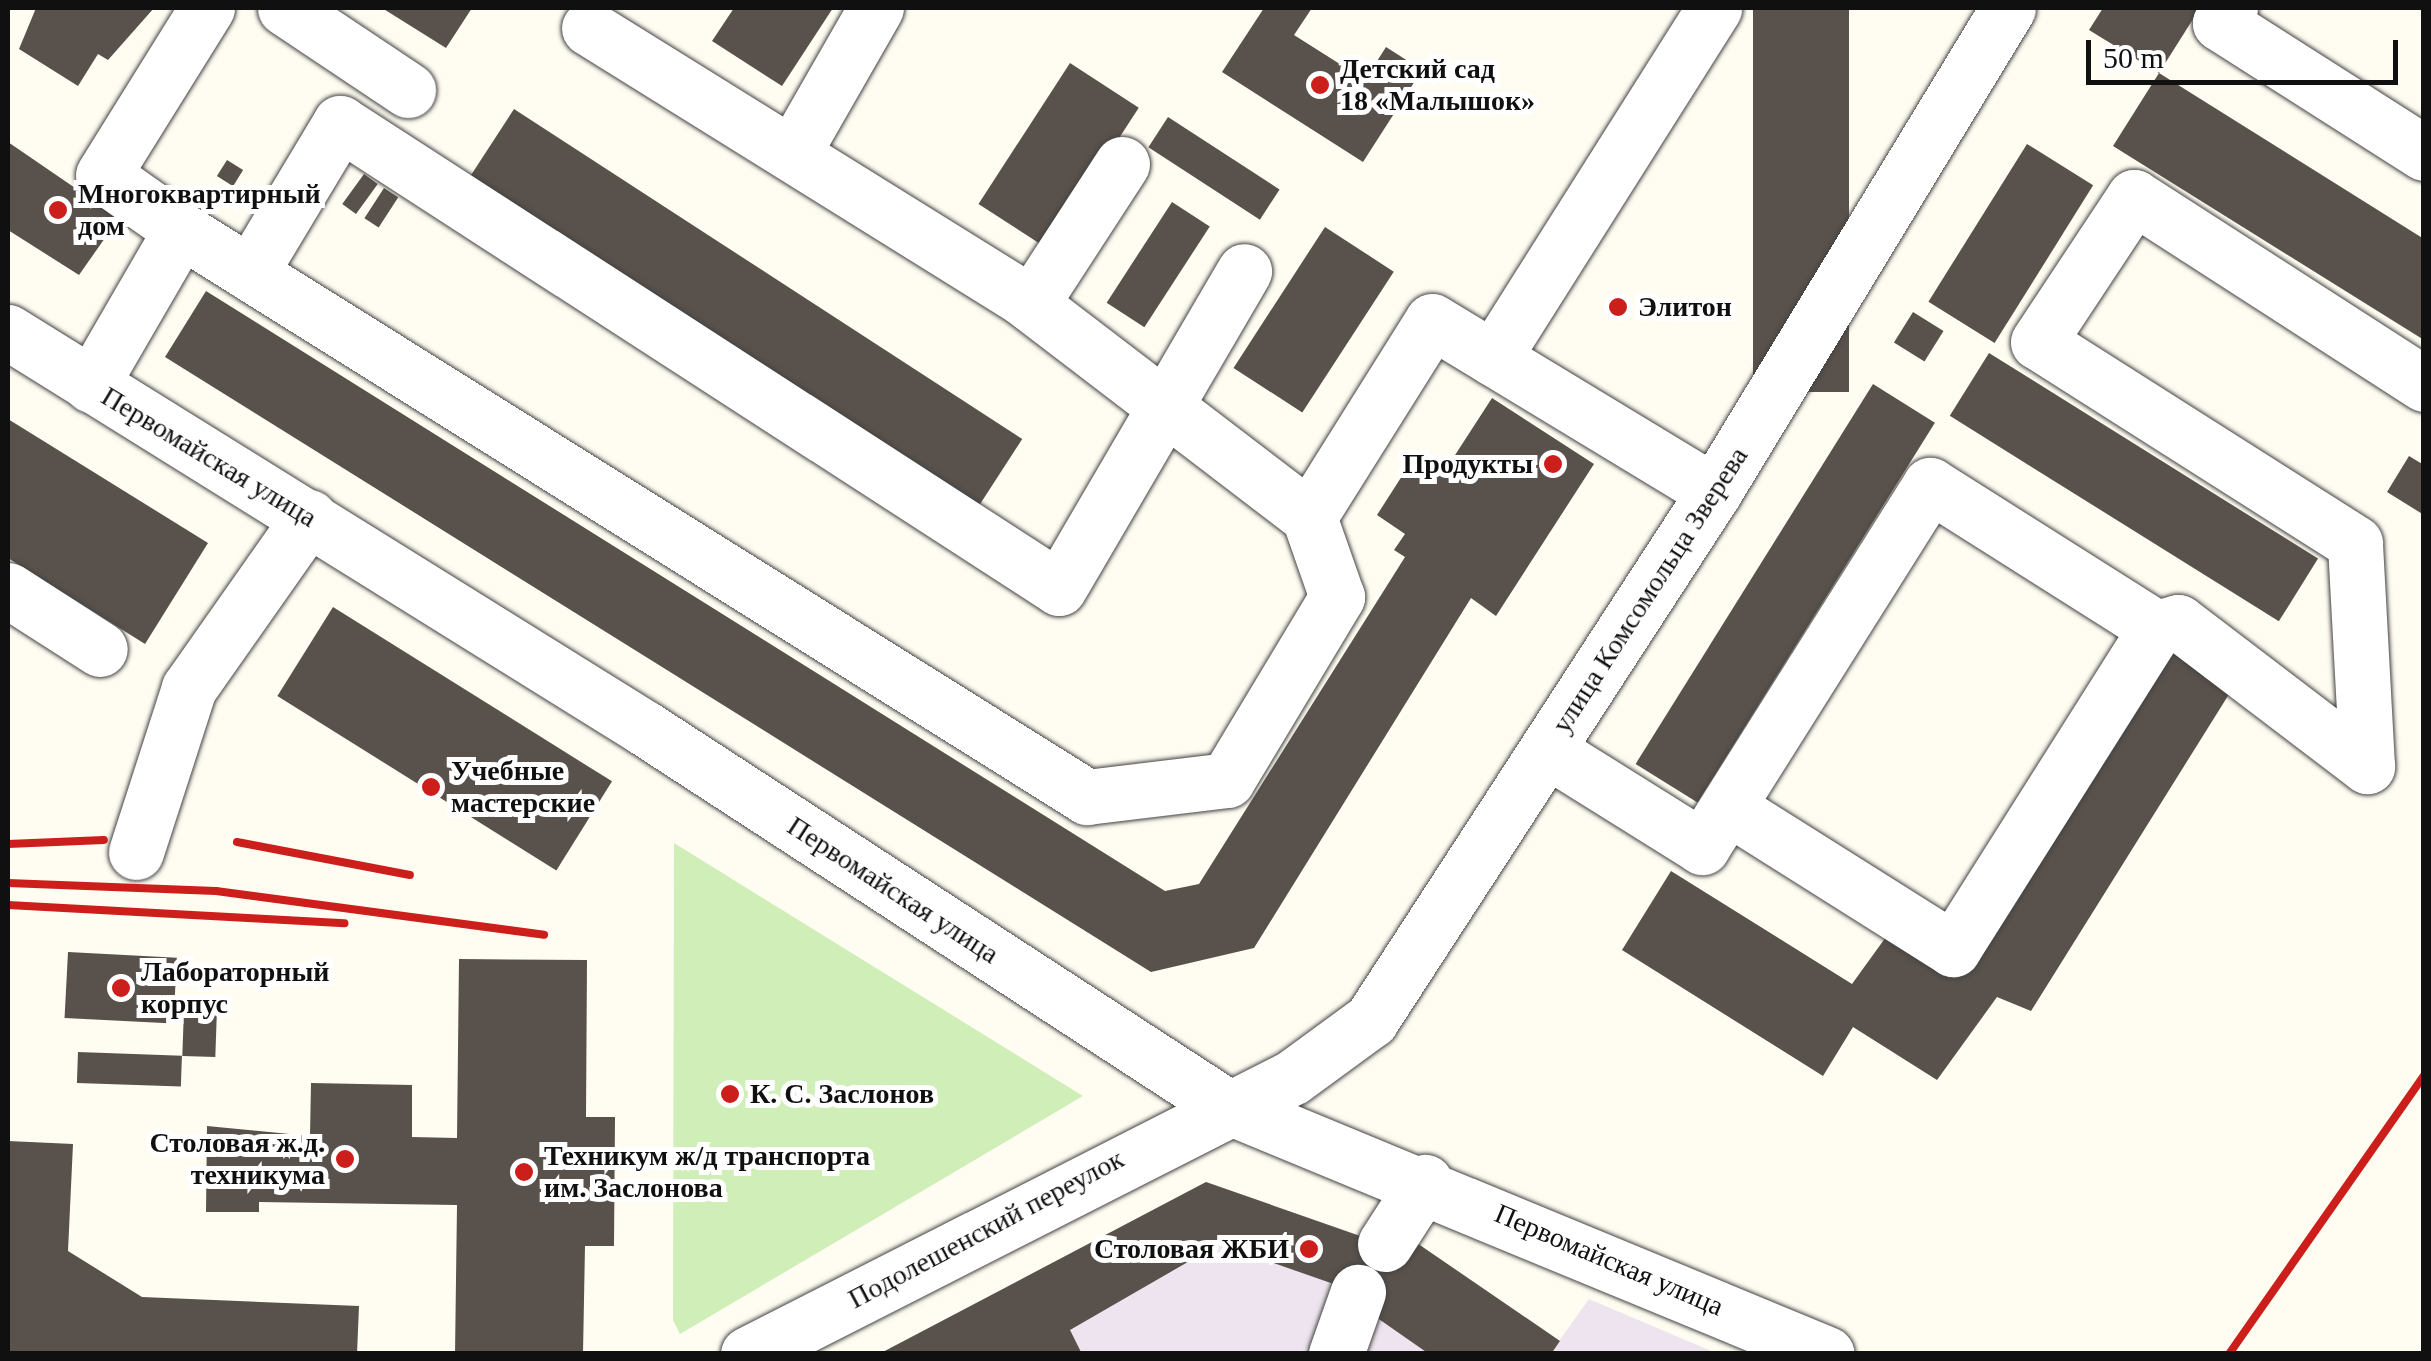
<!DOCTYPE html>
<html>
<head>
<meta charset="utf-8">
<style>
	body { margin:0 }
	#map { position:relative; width:2431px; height:1361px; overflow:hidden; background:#fffdf2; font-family:Georgia,serif }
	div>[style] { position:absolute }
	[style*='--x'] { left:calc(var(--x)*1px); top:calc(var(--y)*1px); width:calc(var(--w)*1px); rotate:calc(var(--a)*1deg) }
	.industrial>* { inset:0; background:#eee4ef }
	.green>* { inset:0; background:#d0eeb8 }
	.building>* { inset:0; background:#59514b; transform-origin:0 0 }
	.roads { filter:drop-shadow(0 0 2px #434343) drop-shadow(0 0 2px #434343) }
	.minor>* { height:55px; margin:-27.5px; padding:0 27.5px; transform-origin:27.5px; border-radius:27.5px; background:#fff }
	.rail>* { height:8px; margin:-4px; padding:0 4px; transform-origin:4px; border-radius:4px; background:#cc1e1b }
	.dots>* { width:28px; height:28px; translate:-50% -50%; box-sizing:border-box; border:5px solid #fff; border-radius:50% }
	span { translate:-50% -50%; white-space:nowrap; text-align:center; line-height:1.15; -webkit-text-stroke:10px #fff; paint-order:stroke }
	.poi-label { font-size:28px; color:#101010; font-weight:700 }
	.left { translate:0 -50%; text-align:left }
	.right { translate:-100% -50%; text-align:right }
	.street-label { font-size:28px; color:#101010 }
	.frame { position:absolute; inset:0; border:10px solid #101010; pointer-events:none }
	.scale { position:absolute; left:2086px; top:40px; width:312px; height:45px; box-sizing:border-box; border:5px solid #101010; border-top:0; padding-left:12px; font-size:30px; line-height:35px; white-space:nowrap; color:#101010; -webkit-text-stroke:8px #fff; paint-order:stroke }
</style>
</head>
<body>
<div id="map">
	<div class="industrial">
		<i style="clip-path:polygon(1206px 1182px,1402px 1250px,1411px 1239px,1559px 1341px,1589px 1299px,1716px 1353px,879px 1354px)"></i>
	</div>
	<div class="green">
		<i style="clip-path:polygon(674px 843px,1083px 1096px,680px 1334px,673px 1320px)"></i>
	</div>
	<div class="building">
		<i style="clip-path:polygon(36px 8px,154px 8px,108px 60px,98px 54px,78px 86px,19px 49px)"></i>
		<i style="clip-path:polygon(382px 8px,472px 8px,446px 48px)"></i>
		<i style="clip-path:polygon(734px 8px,833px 8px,782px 86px,712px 41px)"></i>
		<i style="clip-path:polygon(1264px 8px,1312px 8px,1294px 35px,1365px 80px,1386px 47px,1422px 70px,1363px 162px,1222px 72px)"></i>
		<i style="left:1753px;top:8px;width:96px;height:384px"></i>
		<i style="clip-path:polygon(2103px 8px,2200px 8px,2159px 73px,2089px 30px)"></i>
		<i style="left:1070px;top:63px;width:82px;height:168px;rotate:33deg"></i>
		<i style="clip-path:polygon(2159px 73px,2424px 239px,2424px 340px,2113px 146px)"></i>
		<i style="left:514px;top:109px;width:606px;height:80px;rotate:33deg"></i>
		<i style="left:1168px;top:117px;width:133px;height:36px;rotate:33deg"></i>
		<i style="clip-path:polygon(8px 142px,119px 218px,79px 275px,8px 230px)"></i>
		<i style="left:2027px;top:144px;width:78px;height:186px;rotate:32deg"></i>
		<i style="left:227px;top:160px;width:19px;height:19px;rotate:32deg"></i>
		<i style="left:364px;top:174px;width:17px;height:37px;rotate:36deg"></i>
		<i style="left:384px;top:188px;width:17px;height:36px;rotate:33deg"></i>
		<i style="left:1172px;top:202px;width:45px;height:120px;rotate:33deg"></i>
		<i style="left:1325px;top:227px;width:82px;height:168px;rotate:33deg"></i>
		<i style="clip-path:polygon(206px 291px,1165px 891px,1199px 884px,1405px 557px,1394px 550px,1405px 534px,1377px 515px,1418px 451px,1446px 469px,1492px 398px,1594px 464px,1496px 616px,1471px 598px,1254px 948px,1151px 972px,165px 357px)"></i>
		<i style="left:1913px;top:312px;width:36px;height:36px;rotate:32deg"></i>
		<i style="left:1989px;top:353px;width:388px;height:74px;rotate:32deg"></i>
		<i style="left:1873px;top:384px;width:73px;height:448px;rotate:32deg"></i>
		<i style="clip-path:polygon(8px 419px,208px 543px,145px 644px,8px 558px)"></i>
		<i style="clip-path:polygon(2409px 456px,2424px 465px,2424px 515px,2387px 492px)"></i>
		<i style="left:333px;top:607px;width:329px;height:105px;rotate:32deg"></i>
		<i style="clip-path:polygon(2173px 643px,2236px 683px,2031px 1011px,1997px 997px,1937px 1080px,1853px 1027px,1823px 1076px,1622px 950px,1671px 871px,1852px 984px,1891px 930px,1962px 973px)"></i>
		<i style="left:68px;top:952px;width:109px;height:66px;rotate:3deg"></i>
		<i style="clip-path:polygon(459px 959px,587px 960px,586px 1117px,615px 1117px,614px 1246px,585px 1246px,583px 1354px,455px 1354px,457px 1205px,259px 1202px,259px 1212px,206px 1212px,207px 1126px,310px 1136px,311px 1083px,412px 1085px,412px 1137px,457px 1138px)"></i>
		<i style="left:184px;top:1008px;width:33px;height:48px;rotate:2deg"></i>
		<i style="left:78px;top:1052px;width:104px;height:31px;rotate:2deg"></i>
		<i style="clip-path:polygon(8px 1141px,73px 1144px,68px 1251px,142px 1297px,359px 1306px,357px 1354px,8px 1354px)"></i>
		<i style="clip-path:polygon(1206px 1182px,1403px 1251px,1411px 1239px,1560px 1341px,1551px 1354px,1429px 1354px,1363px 1308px,1371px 1297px,1219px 1244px,1070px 1330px,1082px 1354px,879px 1354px)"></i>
	</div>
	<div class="roads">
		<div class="minor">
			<i style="--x:285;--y:8;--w:148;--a:33.7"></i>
			<i style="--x:2230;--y:8;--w:18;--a:124"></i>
			<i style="--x:2220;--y:23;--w:242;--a:32.5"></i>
			<i style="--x:589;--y:28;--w:511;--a:31.89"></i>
			<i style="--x:1023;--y:298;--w:360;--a:37.4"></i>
			<i style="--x:794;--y:151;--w:165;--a:-60.2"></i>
			<i style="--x:181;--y:230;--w:95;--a:-144.8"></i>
			<i style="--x:103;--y:175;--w:197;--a:-58.1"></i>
			<i style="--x:250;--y:273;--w:175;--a:-59"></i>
			<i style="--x:340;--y:123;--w:856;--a:32.89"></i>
			<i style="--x:1059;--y:588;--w:367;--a:-59.7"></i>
			<i style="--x:1031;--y:304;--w:167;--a:-57"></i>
			<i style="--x:8;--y:332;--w:751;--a:31.89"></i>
			<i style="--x:646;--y:729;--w:690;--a:33.04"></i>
			<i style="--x:1224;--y:1105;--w:652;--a:22.44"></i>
			<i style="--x:1493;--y:358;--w:414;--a:-57.7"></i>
			<i style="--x:91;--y:385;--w:179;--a:-59.9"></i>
			<i style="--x:181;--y:230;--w:1069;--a:32.04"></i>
			<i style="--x:1087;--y:797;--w:141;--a:-6.9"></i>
			<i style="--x:1227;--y:780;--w:214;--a:-59"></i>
			<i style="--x:1337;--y:597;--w:85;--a:-109.3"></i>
			<i style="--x:1309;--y:517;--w:231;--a:-57.9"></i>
			<i style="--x:1432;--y:321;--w:330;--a:31.2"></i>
			<i style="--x:8;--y:590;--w:109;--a:32.7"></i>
			<i style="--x:2156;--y:628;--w:23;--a:-15"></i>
			<i style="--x:2178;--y:622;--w:238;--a:37.3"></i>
			<i style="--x:1547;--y:750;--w:183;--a:32"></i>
			<i style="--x:1702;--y:847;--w:428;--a:-57.8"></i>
			<i style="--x:1930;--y:485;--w:267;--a:32.3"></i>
			<i style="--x:2156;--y:628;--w:380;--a:122.3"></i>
			<i style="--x:1953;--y:949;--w:261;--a:-147.8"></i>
			<i style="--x:2367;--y:766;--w:223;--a:-93.1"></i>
			<i style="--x:2355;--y:543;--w:375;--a:-147.6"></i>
			<i style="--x:2038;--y:342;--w:174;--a:-56.5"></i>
			<i style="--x:2134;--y:197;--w:345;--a:32.8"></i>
			<i style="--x:136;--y:852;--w:172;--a:-72.1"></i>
			<i style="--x:189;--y:688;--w:209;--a:-54.9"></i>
			<i style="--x:1385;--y:1244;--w:74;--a:-57.2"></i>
			<i style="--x:748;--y:1354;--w:611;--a:-26.94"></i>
			<i style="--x:1293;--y:1077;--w:97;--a:-36.2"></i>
			<i style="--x:1371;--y:1020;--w:630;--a:-56.99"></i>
			<i style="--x:1714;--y:492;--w:566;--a:-58.72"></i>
			<i style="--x:1336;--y:1354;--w:66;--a:-70.5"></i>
		</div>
	</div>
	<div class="rail">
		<i style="--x:237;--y:842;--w:176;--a:10.8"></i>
		<i style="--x:8;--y:844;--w:96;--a:-2.4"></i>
		<i style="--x:8;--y:883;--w:208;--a:2.2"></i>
		<i style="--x:216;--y:891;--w:331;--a:7.6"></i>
		<i style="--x:8;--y:905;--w:337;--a:3.1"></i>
		<i style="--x:2229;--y:1354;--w:340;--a:-55"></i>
	</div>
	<div class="dots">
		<i style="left:1320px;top:85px;background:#cc1e1b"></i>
		<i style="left:58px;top:210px;background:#cc1e1b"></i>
		<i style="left:1618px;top:307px;background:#cc1e1b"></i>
		<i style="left:1553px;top:464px;background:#cc1e1b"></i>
		<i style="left:431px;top:787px;background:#cc1e1b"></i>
		<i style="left:121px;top:988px;background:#cc1e1b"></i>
		<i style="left:730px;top:1094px;background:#cc1e1b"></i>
		<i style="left:345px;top:1159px;background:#cc1e1b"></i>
		<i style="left:524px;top:1172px;background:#cc1e1b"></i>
		<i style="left:1309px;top:1249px;background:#cc1e1b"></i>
	</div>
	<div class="poi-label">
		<span class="left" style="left:1340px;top:85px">Детский сад<br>18 «Малышок»</span>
		<span class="left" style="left:78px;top:210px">Многоквартирный<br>дом</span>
		<span class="left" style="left:1638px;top:307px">Элитон</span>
		<span class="right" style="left:1533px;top:464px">Продукты</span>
		<span class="left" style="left:451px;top:787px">Учебные<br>мастерские</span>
		<span class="left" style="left:141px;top:988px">Лабораторный<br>корпус</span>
		<span class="left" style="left:750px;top:1094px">К. С. Заслонов</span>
		<span class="right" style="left:325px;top:1159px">Столовая ж.д.<br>техникума</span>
		<span class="left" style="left:544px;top:1172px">Техникум ж/д транспорта<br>им. Заслонова</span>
		<span class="right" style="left:1289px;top:1249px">Столовая ЖБИ</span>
	</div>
	<div class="street-label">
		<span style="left:209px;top:457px;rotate:31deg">Первомайская улица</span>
		<span style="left:1650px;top:590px;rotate:-57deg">улица Комсомольца Зверева</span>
		<span style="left:893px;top:890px;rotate:33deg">Первомайская улица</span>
		<span style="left:986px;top:1229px;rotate:-28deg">Подолешенский переулок</span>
		<span style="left:1609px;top:1260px;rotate:23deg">Первомайская улица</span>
	</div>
	<div class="frame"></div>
	<div class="scale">50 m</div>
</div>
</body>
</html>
